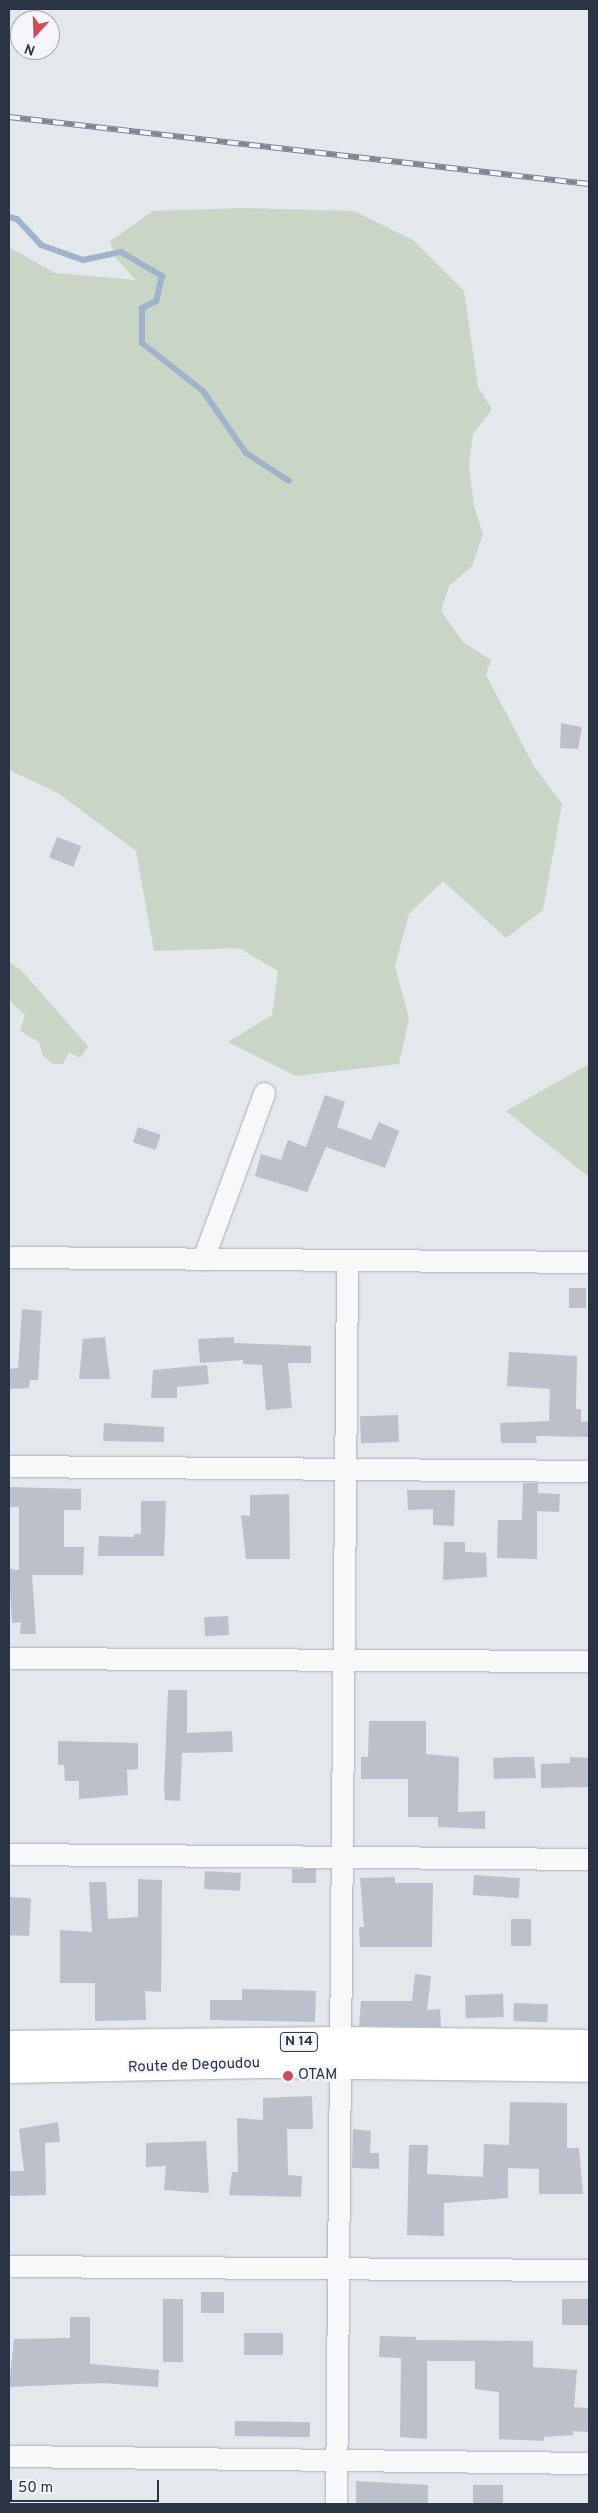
<!DOCTYPE html>
<html>
<head>
<meta charset="utf-8">
<style>
	body { margin:0 }
	#map { position:relative; width:598px; height:2513px; overflow:hidden; background:#e4e7ec; font-family:Overpass,sans-serif }
	div>[style] { position:absolute }
	[style*='--x'] { left:calc(var(--x)*1px); top:calc(var(--y)*1px); width:calc(var(--w)*1px); rotate:calc(var(--a)*1deg) }
	.green>* { inset:0; background:#c9d6c5 }
	.stream>* { height:6px; margin:-3px; padding:0 3px; transform-origin:3px; border-radius:3px; background:#9fb4cc }
	.building>* { inset:0; background:#bbc0ca; transform-origin:0 0 }
	.roads { filter:drop-shadow(0 0 1px #a9aeb7) drop-shadow(0 0 1px #a9aeb7) }
	.street>* { height:21px; margin:-10.5px; padding:0 10.5px; transform-origin:10.5px; border-radius:10.5px; background:#f7f8fa }
	.primary>* { height:28px; margin:-14px; padding:0 14px; transform-origin:14px; border-radius:14px; background:#fff }
	.rail>* { height:5.5px; margin-top:-2.75px; transform-origin:0; background:repeating-linear-gradient(90deg,#f4f6f9 0 11px,#7d8696 0 22px); box-sizing:border-box; border-block:1px solid #7d8696 }
	.dots>* { width:14px; height:14px; translate:-50% -50%; box-sizing:border-box; border:2px solid #f4f6f9; border-radius:50% }
	span { translate:-50% -50%; white-space:nowrap; text-align:center; line-height:1.15; -webkit-text-stroke:4.5px #f4f6f9; paint-order:stroke }
	.shield-label span { padding:1px 4px; background:#f4f6f9; border:1px solid; border-radius:4px; -webkit-text-stroke-width:0 }
	.shield-label { font-size:14px; color:#2b3445; font-weight:700 }
	.street-label { font-size:15px; color:#2b3445 }
	.poi-label { font-size:15px; color:#2b3445 }
	.left { translate:0 -50%; text-align:left }
	.frame { position:absolute; inset:0; border:10px solid #2b3445; pointer-events:none }
	.north { position:absolute; left:10px; top:10px; width:50px; height:50px; box-sizing:border-box; background:#f4f6f9; border:1px solid #a4a8b1; border-radius:50%; rotate:200deg; font-size:14px; font-weight:700; line-height:20px; text-align:center; color:#2b3445 }
	.north::after { content:''; display:block; margin:auto; width:18px; height:22px; background:#d1495b; clip-path:polygon(50% 0,100% 100%,50% 72%,0 100%) }
	.scale { position:absolute; left:10px; top:2480px; width:149px; height:22px; box-sizing:border-box; border:2px solid #2b3445; border-top:0; padding-left:6px; font-size:15px; line-height:18px; white-space:nowrap; color:#2b3445; -webkit-text-stroke:4px #f4f6f9; paint-order:stroke }
</style>
</head>
<body>
<div id="map">
	<div class="green">
		<i style="clip-path:polygon(245px 208px,354px 211px,413px 240px,464px 291px,478px 387px,492px 409px,473px 434px,469px 465px,474px 506px,483px 534px,472px 566px,449px 586px,441px 611px,463px 642px,491px 660px,486px 675px,534px 766px,562px 804px,543px 910px,506px 938px,443px 881px,409px 914px,395px 966px,409px 1018px,399px 1064px,296px 1076px,228px 1042px,272px 1015px,278px 971px,239px 948px,154px 951px,136px 851px,58px 793px,9px 770px,9px 247px,55px 273px,136px 280px,115px 257px,110px 241px,153px 211px)"></i>
		<i style="clip-path:polygon(9px 962px,20px 969px,88px 1046px,80px 1058px,69px 1052px,63px 1064px,53px 1064px,43px 1056px,39px 1042px,20px 1031px,25px 1015px,9px 1000px)"></i>
		<i style="clip-path:polygon(589px 1064px,589px 1177px,506px 1111px)"></i>
	</div>
	<div class="stream">
		<i style="--x:9;--y:217;--w:8;--a:14"></i>
		<i style="--x:17;--y:219;--w:35;--a:47"></i>
		<i style="--x:41;--y:245;--w:45;--a:19.7"></i>
		<i style="--x:83;--y:260;--w:39;--a:-12"></i>
		<i style="--x:121;--y:252;--w:48;--a:30.3"></i>
		<i style="--x:162;--y:276;--w:26;--a:103"></i>
		<i style="--x:156;--y:301;--w:16;--a:153"></i>
		<i style="--x:142;--y:308;--w:35;--a:90"></i>
		<i style="--x:142;--y:343;--w:78;--a:38.2"></i>
		<i style="--x:203;--y:391;--w:75;--a:55.3"></i>
		<i style="--x:246;--y:453;--w:51;--a:33.1"></i>
	</div>
	<div class="building">
		<i style="clip-path:polygon(561px 723px,582px 727px,578px 749px,560px 748px)"></i>
		<i style="left:57px;top:837px;width:26px;height:22px;rotate:21deg"></i>
		<i style="clip-path:polygon(325px 1095px,345px 1102px,337px 1127px,371px 1140px,379px 1122px,399px 1131px,385px 1168px,326px 1147px,307px 1192px,255px 1176px,261px 1154px,281px 1160px,288px 1140px,306px 1147px)"></i>
		<i style="left:138px;top:1127px;width:24px;height:16px;rotate:19deg"></i>
		<i style="left:569px;top:1288px;width:17px;height:20px"></i>
		<i style="clip-path:polygon(22px 1309px,42px 1311px,38px 1380px,30px 1380px,29px 1388px,9px 1389px,9px 1369px,18px 1368px)"></i>
		<i style="clip-path:polygon(105px 1337px,110px 1379px,79px 1379px,83px 1339px)"></i>
		<i style="clip-path:polygon(234px 1337px,234px 1343px,311px 1346px,311px 1363px,288px 1363px,292px 1408px,266px 1410px,262px 1365px,243px 1364px,243px 1360px,200px 1363px,198px 1339px)"></i>
		<i style="clip-path:polygon(509px 1352px,577px 1356px,576px 1409px,581px 1409px,581px 1422px,589px 1421px,589px 1437px,536px 1436px,537px 1443px,501px 1443px,500px 1423px,549px 1421px,550px 1389px,507px 1386px)"></i>
		<i style="clip-path:polygon(207px 1365px,209px 1384px,177px 1387px,177px 1398px,151px 1398px,153px 1370px)"></i>
		<i style="left:398px;top:1415px;width:27px;height:38px;rotate:88deg"></i>
		<i style="clip-path:polygon(104px 1423px,164px 1427px,164px 1442px,103px 1441px)"></i>
		<i style="clip-path:polygon(523px 1483px,538px 1483px,538px 1493px,560px 1494px,559px 1512px,537px 1511px,537px 1559px,497px 1558px,498px 1520px,522px 1520px)"></i>
		<i style="clip-path:polygon(9px 1487px,81px 1489px,81px 1510px,64px 1510px,64px 1547px,84px 1547px,83px 1575px,32px 1575px,36px 1634px,20px 1634px,21px 1622px,12px 1623px,9px 1569px,19px 1570px,19px 1507px,9px 1507px)"></i>
		<i style="clip-path:polygon(407px 1490px,455px 1490px,454px 1526px,433px 1525px,433px 1509px,408px 1510px)"></i>
		<i style="clip-path:polygon(289px 1494px,290px 1559px,246px 1559px,241px 1515px,250px 1516px,250px 1495px)"></i>
		<i style="clip-path:polygon(141px 1501px,166px 1501px,164px 1556px,98px 1556px,99px 1536px,134px 1537px,134px 1534px,141px 1534px)"></i>
		<i style="clip-path:polygon(444px 1542px,465px 1542px,465px 1552px,486px 1553px,487px 1577px,443px 1580px)"></i>
		<i style="left:228px;top:1616px;width:19px;height:24px;rotate:87deg"></i>
		<i style="clip-path:polygon(168px 1690px,187px 1690px,187px 1733px,232px 1731px,233px 1752px,182px 1753px,180px 1801px,165px 1800px,164px 1788px)"></i>
		<i style="clip-path:polygon(369px 1721px,426px 1721px,426px 1754px,459px 1757px,458px 1812px,485px 1811px,485px 1829px,438px 1827px,438px 1817px,408px 1817px,408px 1779px,361px 1779px,361px 1757px,368px 1757px)"></i>
		<i style="clip-path:polygon(58px 1741px,138px 1743px,138px 1769px,127px 1770px,128px 1795px,79px 1799px,79px 1781px,65px 1781px,64px 1765px,58px 1765px)"></i>
		<i style="clip-path:polygon(513px 1757px,534px 1757px,536px 1778px,494px 1779px,493px 1758px)"></i>
		<i style="clip-path:polygon(570px 1757px,589px 1758px,589px 1787px,541px 1788px,541px 1764px,570px 1763px)"></i>
		<i style="left:292px;top:1869px;width:24px;height:14px"></i>
		<i style="left:205px;top:1871px;width:36px;height:18px;rotate:3deg"></i>
		<i style="left:474px;top:1875px;width:46px;height:20px;rotate:4deg"></i>
		<i style="clip-path:polygon(395px 1877px,395px 1883px,433px 1883px,432px 1947px,360px 1947px,359px 1927px,364px 1927px,360px 1878px)"></i>
		<i style="clip-path:polygon(138px 1879px,162px 1880px,161px 1992px,145px 1991px,146px 2020px,95px 2021px,95px 1983px,60px 1983px,60px 1930px,92px 1932px,89px 1882px,106px 1882px,108px 1919px,138px 1917px)"></i>
		<i style="left:9px;top:1897px;width:22px;height:38px;rotate:3deg"></i>
		<i style="left:511px;top:1919px;width:20px;height:27px"></i>
		<i style="clip-path:polygon(415px 1974px,431px 1976px,427px 2010px,440px 2009px,441px 2027px,359px 2026px,361px 2001px,412px 2001px)"></i>
		<i style="clip-path:polygon(242px 1989px,316px 1991px,315px 2022px,210px 2020px,210px 2000px,242px 2000px)"></i>
		<i style="left:503px;top:1994px;width:23px;height:38px;rotate:88deg"></i>
		<i style="left:514px;top:2003px;width:34px;height:18px;rotate:2deg"></i>
		<i style="clip-path:polygon(312px 2096px,313px 2129px,287px 2129px,288px 2175px,302px 2176px,301px 2197px,229px 2195px,232px 2172px,238px 2172px,237px 2118px,263px 2120px,263px 2098px)"></i>
		<i style="clip-path:polygon(510px 2102px,567px 2103px,567px 2148px,579px 2148px,583px 2194px,539px 2194px,539px 2169px,508px 2168px,508px 2198px,444px 2203px,444px 2236px,407px 2235px,409px 2145px,428px 2145px,427px 2174px,483px 2177px,484px 2144px,509px 2145px)"></i>
		<i style="clip-path:polygon(58px 2122px,60px 2142px,45px 2143px,46px 2195px,9px 2196px,9px 2171px,24px 2171px,19px 2129px)"></i>
		<i style="clip-path:polygon(353px 2129px,371px 2131px,370px 2153px,379px 2153px,379px 2169px,352px 2168px)"></i>
		<i style="clip-path:polygon(206px 2141px,209px 2193px,164px 2190px,166px 2166px,146px 2167px,146px 2143px)"></i>
		<i style="left:201px;top:2292px;width:23px;height:21px"></i>
		<i style="left:163px;top:2299px;width:20px;height:63px"></i>
		<i style="left:589px;top:2299px;width:26px;height:27px;rotate:90deg"></i>
		<i style="clip-path:polygon(70px 2317px,90px 2317px,90px 2364px,159px 2370px,158px 2387px,101px 2383px,9px 2387px,14px 2339px,70px 2338px)"></i>
		<i style="left:244px;top:2333px;width:39px;height:22px"></i>
		<i style="clip-path:polygon(380px 2336px,416px 2337px,416px 2340px,533px 2341px,533px 2367px,577px 2370px,574px 2407px,589px 2408px,589px 2432px,573px 2431px,573px 2435px,544px 2437px,544px 2441px,499px 2439px,499px 2392px,475px 2389px,475px 2361px,427px 2361px,427px 2439px,400px 2437px,401px 2358px,379px 2357px)"></i>
		<i style="left:235px;top:2421px;width:75px;height:15px;rotate:1deg"></i>
		<i style="clip-path:polygon(356px 2481px,428px 2485px,428px 2504px,356px 2504px)"></i>
		<i style="left:473px;top:2485px;width:30px;height:19px"></i>
	</div>
	<div class="roads">
		<div class="street">
			<i style="--x:9;--y:1257;--w:580;--a:0.49"></i>
			<i style="--x:203;--y:1259;--w:177;--a:-69.8"></i>
			<i style="--x:9;--y:1466;--w:580;--a:0.49"></i>
			<i style="--x:9;--y:1658;--w:580;--a:0.3"></i>
			<i style="--x:9;--y:1854;--w:580;--a:0.49"></i>
			<i style="--x:9;--y:2266;--w:580;--a:0.4"></i>
			<i style="--x:9;--y:2456;--w:580;--a:0.69"></i>
			<i style="--x:336;--y:2504;--w:1244;--a:-89.49"></i>
		</div>
		<div class="primary">
			<i style="--x:9;--y:2045;--w:328;--a:-0.7"></i>
			<i style="--x:337;--y:2041;--w:252;--a:0.7"></i>
			<i style="--x:9;--y:2069;--w:267;--a:-1.1"></i>
			<i style="--x:276;--y:2064;--w:313;--a:0.7"></i>
		</div>
	</div>
	<div class="rail">
		<i style="--x:9;--y:117;--w:584;--a:6.59"></i>
	</div>
	<div class="dots">
		<i style="left:288px;top:2076px;background:#d1495b"></i>
	</div>
	<div class="shield-label">
		<span style="left:299px;top:2042px">N 14</span>
	</div>
	<div class="street-label">
		<span style="left:194px;top:2066px;rotate:-2deg">Route de Degoudou</span>
	</div>
	<div class="poi-label">
		<span class="left" style="left:298px;top:2076px">OTAM</span>
	</div>
	<div class="frame"></div>
	<div class="north">N</div>
	<div class="scale">50 m</div>
</div>
</body>
</html>
